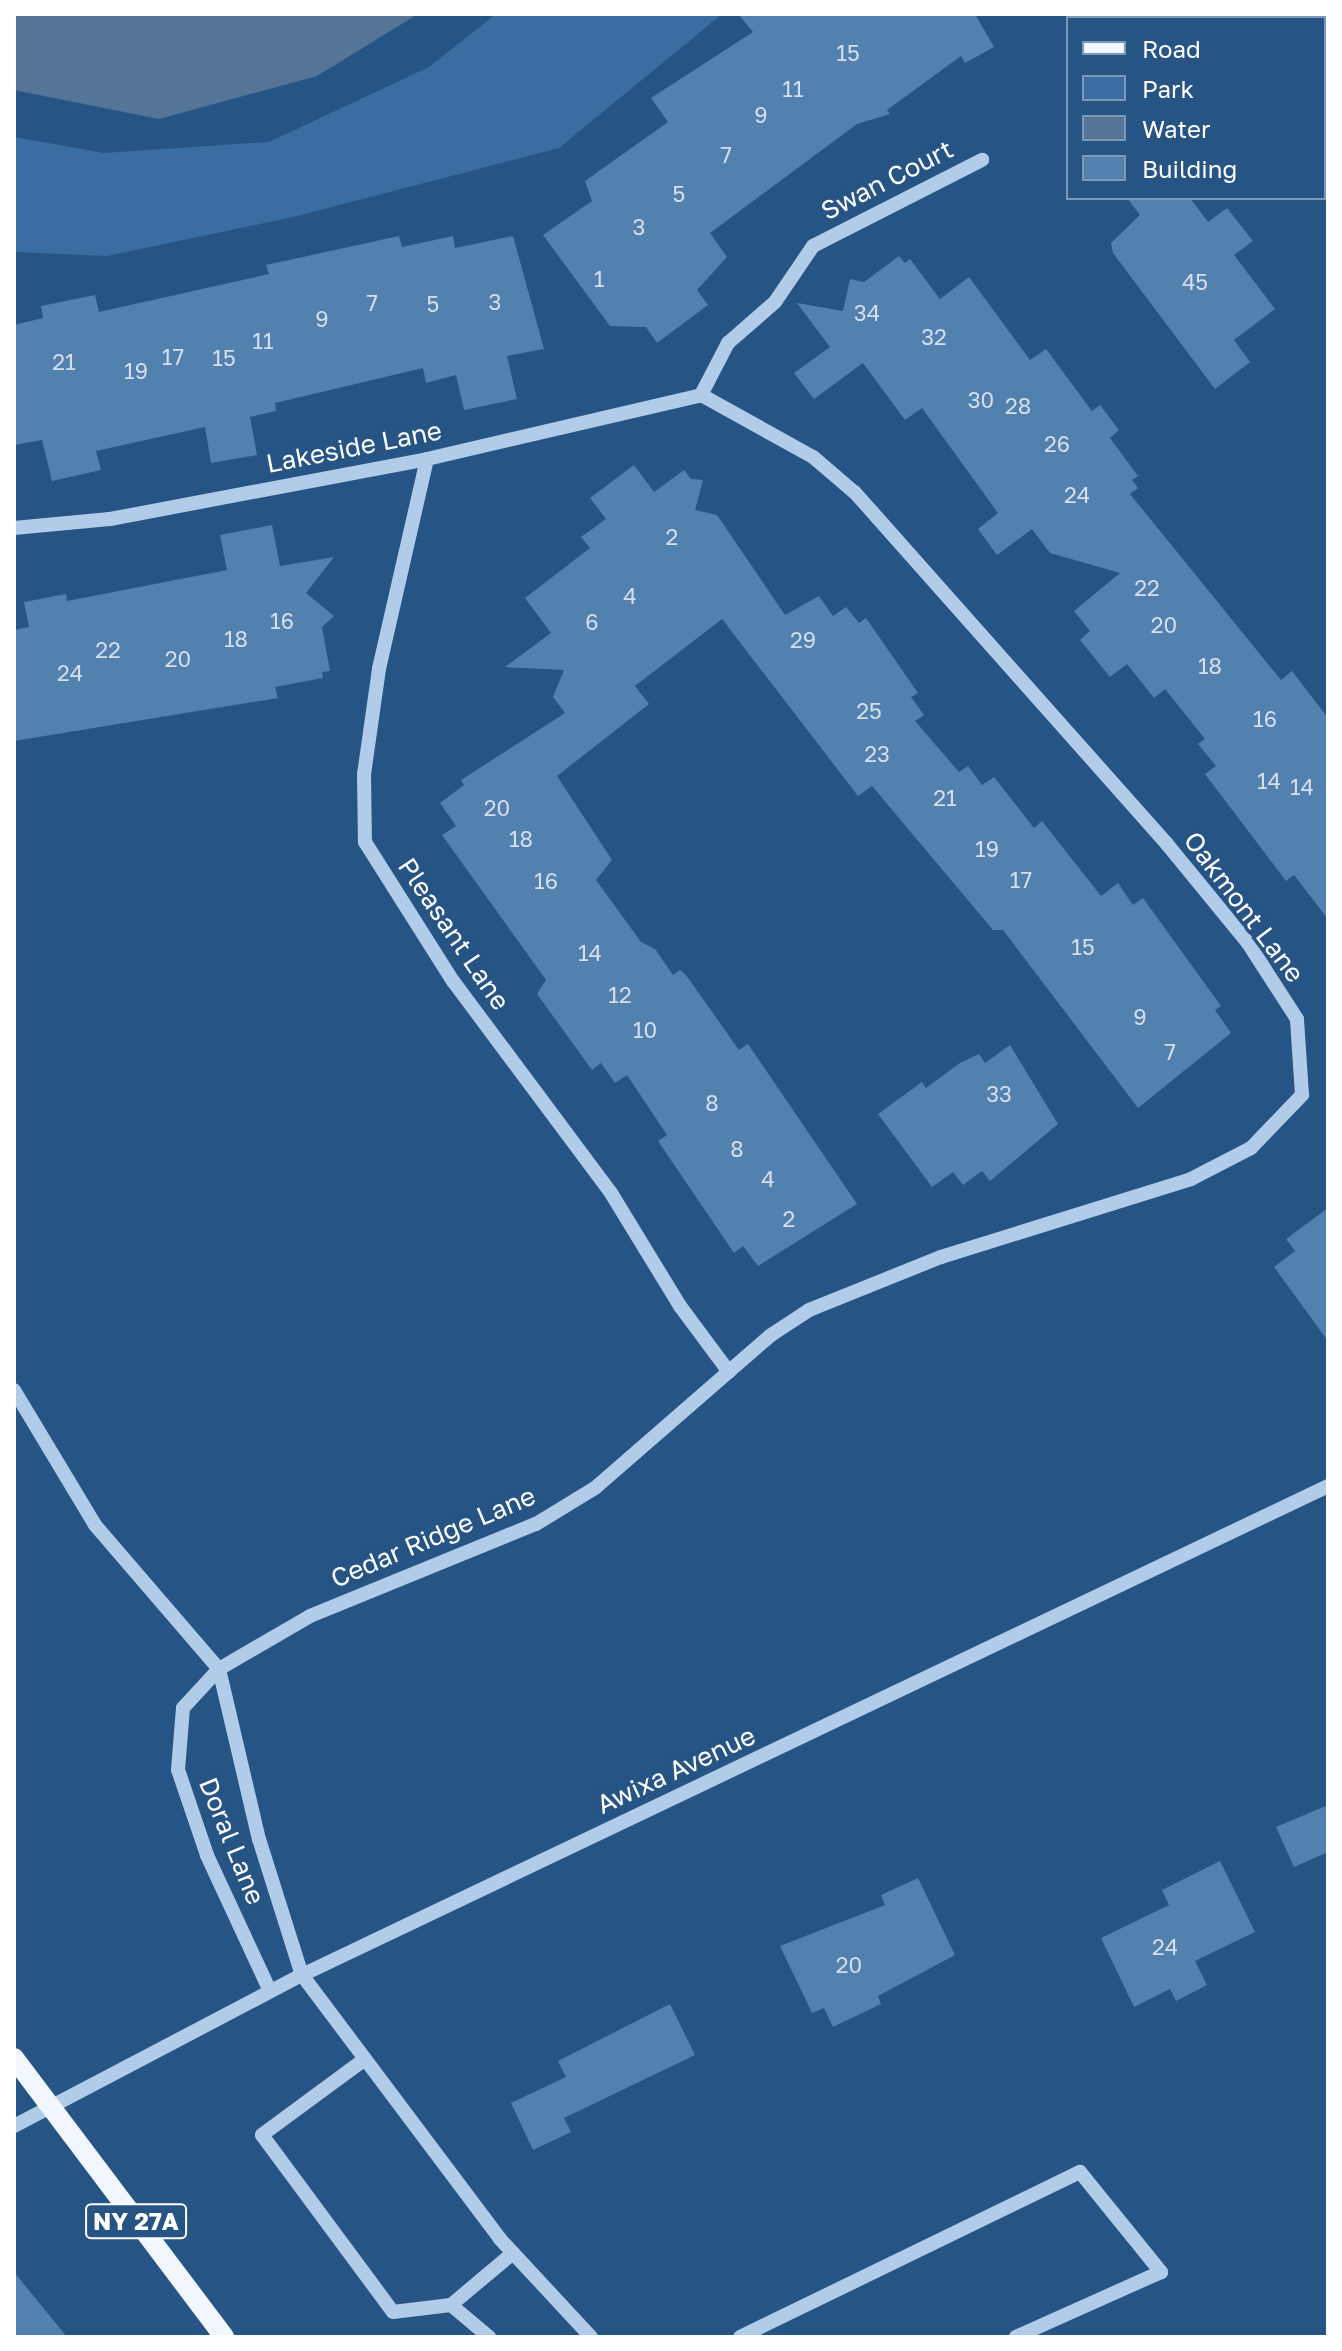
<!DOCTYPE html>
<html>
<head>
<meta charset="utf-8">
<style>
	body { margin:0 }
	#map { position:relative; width:1342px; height:2351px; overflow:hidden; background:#265485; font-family:"Golos Text",sans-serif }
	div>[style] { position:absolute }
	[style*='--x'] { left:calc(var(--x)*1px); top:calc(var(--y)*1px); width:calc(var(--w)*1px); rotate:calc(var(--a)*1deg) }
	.green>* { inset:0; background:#3a6ea2 }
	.water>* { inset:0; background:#557598 }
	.building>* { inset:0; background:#5280af }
	.minor>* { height:14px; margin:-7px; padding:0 7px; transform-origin:7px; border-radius:7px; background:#b0cce8 }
	.major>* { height:20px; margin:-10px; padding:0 10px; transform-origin:10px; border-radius:10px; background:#f2f7fe }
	span { translate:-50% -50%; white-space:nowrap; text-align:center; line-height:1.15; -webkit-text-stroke:7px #265485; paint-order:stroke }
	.number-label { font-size:22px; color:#d4dfeb }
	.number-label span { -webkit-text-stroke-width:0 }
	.shield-label span { padding:2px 6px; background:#265485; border:2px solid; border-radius:6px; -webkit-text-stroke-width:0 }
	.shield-label { font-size:24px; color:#fff; font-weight:700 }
	.street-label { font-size:26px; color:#fff }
	.frame { position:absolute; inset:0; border:16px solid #fff; pointer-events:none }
	.legend { position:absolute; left:1066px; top:16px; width:260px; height:184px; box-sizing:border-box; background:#265485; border:2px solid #7d98b6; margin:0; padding:10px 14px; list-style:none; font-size:24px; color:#fff }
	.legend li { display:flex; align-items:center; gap:16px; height:40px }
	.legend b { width:40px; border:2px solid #7d98b6 }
</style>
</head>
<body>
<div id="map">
	<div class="green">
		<i style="clip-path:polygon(496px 14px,722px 14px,559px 148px,293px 217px,107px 256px,14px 252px,14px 137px,104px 153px,269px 142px,429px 67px)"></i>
	</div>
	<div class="water">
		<i style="clip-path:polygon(14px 14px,418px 14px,317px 76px,159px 119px,14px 90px)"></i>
	</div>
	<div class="building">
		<i style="clip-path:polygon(738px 14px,975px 14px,994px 47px,965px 63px,961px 56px,887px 110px,890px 114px,857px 124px,710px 233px,727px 257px,697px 290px,708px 305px,657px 343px,646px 327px,610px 326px,543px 235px,592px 201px,585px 181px,668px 122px,651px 98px,753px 32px)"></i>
		<i style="clip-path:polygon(1127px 198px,1190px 198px,1208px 222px,1227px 208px,1253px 241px,1234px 255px,1275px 309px,1234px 340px,1250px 362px,1215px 389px,1113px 253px,1111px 243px,1140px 215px)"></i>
		<i style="clip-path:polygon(399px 236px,402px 247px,453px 236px,455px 248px,513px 236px,544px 349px,507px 356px,517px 399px,464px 410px,456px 375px,426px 383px,423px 368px,275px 403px,276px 411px,250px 417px,257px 455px,211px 463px,205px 427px,96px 451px,101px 470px,52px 481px,42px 440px,14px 445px,14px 325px,43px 318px,41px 306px,95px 295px,99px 312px,269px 274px,266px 265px)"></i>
		<i style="clip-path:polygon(899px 256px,905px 263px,910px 259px,940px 299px,969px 277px,1030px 360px,1046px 349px,1092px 411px,1100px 405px,1119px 430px,1110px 438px,1138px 476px,1132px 480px,1138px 488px,1130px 494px,1281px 680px,1292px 671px,1328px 718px,1328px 919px,1294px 875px,1286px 881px,1205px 774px,1216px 766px,1198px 744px,1205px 739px,1165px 689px,1154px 698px,1127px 664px,1110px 677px,1080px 640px,1090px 631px,1074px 611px,1120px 573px,1050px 553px,1032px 529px,997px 555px,978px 529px,998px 513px,922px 408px,905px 420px,863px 363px,814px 399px,794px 373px,830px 347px,797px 303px,843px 311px,850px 279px,864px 282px)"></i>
		<i style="clip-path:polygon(634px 465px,654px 492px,684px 470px,691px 479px,703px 480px,695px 510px,717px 515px,785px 615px,819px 596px,833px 616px,846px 607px,859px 623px,866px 618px,918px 693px,911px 697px,924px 715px,915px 721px,959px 772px,968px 766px,982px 785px,994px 777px,1034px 828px,1042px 821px,1101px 896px,1118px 883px,1133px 905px,1143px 898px,1221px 1006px,1215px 1010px,1231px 1033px,1138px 1108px,1003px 930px,993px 930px,872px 786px,858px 796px,722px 619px,635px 686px,649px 704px,557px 776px,612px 860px,596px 880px,641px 942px,655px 949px,673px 975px,680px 970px,686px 975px,739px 1050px,748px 1044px,857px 1204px,758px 1266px,743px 1246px,734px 1253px,658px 1141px,667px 1135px,627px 1075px,615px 1083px,601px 1063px,592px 1070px,537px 994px,546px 980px,442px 835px,456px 826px,440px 803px,464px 785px,461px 780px,565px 713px,553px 697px,564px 670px,505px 667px,551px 633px,525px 598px,590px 548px,581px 537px,606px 519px,590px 498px)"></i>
		<i style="clip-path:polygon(272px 525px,280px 566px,334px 557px,306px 593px,334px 616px,322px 627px,330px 671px,322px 672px,323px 678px,275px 687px,278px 698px,14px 741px,14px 630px,29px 627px,24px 602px,66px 594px,67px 601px,227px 570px,220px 535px)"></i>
		<i style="clip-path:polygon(1010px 1045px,1058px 1124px,990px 1181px,982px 1171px,963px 1185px,953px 1172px,932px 1187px,878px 1114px,922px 1082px,926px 1088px,960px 1063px,979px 1054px,985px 1063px)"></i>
		<i style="clip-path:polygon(1328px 1208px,1328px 1341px,1274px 1267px,1295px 1251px,1286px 1239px)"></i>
		<i style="clip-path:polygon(1328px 1805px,1328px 1852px,1294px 1867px,1276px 1827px)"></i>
		<i style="clip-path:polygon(1220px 1861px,1255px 1932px,1195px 1961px,1207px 1985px,1176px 2001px,1170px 1989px,1134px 2007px,1101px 1938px,1169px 1905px,1162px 1890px)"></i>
		<i style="clip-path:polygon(918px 1878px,955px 1955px,878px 1996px,881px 2004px,833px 2027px,824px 2008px,812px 2013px,780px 1946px,885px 1905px,881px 1895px)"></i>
		<i style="clip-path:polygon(670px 2004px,695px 2055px,564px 2118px,571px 2132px,533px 2150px,511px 2103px,566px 2077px,558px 2061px)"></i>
		<i style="clip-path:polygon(14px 2272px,67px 2337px,14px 2337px)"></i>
	</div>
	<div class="minor">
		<i style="--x:701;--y:395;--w:59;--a:-62.6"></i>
		<i style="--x:728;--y:343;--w:62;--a:-41.1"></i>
		<i style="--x:775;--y:302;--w:68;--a:-55.8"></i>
		<i style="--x:813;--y:246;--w:190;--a:-27"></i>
		<i style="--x:427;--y:459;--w:215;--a:102.9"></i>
		<i style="--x:379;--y:669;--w:106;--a:98.1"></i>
		<i style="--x:364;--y:774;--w:68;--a:89.2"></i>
		<i style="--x:365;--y:842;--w:165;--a:57.7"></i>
		<i style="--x:453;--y:981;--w:264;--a:53.3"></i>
		<i style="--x:611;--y:1193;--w:132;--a:58.6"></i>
		<i style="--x:680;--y:1306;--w:82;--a:53.4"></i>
		<i style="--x:14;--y:528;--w:96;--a:-5.4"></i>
		<i style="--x:110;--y:519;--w:323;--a:-10.7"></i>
		<i style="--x:427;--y:459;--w:281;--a:-13.1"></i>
		<i style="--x:14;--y:1390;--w:157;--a:59"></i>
		<i style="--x:95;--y:1525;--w:190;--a:49.3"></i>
		<i style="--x:219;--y:1669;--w:175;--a:76.8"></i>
		<i style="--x:259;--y:1839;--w:143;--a:72.5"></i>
		<i style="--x:302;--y:1975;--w:330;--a:53.1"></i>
		<i style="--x:500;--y:2239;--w:134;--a:47.1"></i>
		<i style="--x:270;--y:1991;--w:150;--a:-114.9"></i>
		<i style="--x:207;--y:1855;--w:90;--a:-108.8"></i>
		<i style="--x:178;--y:1770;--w:62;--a:-85.4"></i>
		<i style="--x:183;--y:1708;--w:53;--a:-47.3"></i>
		<i style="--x:219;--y:1669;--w:105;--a:-30.2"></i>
		<i style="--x:310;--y:1616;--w:244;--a:-22.2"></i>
		<i style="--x:536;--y:1524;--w:69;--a:-31.4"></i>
		<i style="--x:595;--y:1488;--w:233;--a:-41"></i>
		<i style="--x:771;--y:1335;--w:45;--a:-33.3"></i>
		<i style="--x:809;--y:1310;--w:142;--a:-21.9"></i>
		<i style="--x:941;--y:1257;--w:262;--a:-17.3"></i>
		<i style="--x:1191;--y:1179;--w:68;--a:-27.3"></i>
		<i style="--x:1251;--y:1148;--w:74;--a:-46.1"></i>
		<i style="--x:1302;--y:1095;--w:76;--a:-93.8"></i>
		<i style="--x:1297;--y:1019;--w:90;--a:-122.8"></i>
		<i style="--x:1248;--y:943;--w:128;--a:-129.3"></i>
		<i style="--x:1167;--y:844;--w:471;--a:-131.6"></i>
		<i style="--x:854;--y:492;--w:54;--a:-139.5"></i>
		<i style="--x:813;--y:457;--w:128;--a:-151"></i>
		<i style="--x:365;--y:2059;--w:128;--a:143.6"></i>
		<i style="--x:262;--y:2135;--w:220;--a:53.5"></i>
		<i style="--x:393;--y:2312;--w:58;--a:-6.9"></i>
		<i style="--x:451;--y:2305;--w:81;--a:-40"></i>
		<i style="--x:14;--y:2126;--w:325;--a:-27.7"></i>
		<i style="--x:302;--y:1975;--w:1137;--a:-25.48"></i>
		<i style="--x:451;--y:2305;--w:50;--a:40.1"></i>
		<i style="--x:740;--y:2337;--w:378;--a:-25.9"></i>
		<i style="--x:1080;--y:2172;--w:129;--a:51"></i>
		<i style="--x:1161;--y:2272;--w:159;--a:155.9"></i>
	</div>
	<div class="major">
		<i style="--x:14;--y:2058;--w:349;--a:53"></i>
	</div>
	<div class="number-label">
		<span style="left:848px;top:53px">15</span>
		<span style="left:793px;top:89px">11</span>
		<span style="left:761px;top:115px">9</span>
		<span style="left:726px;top:155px">7</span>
		<span style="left:679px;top:194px">5</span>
		<span style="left:639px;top:227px">3</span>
		<span style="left:599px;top:279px">1</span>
		<span style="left:1195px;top:282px">45</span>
		<span style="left:495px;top:302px">3</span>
		<span style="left:372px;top:303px">7</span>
		<span style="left:433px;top:304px">5</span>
		<span style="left:867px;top:313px">34</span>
		<span style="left:322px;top:319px">9</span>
		<span style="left:934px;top:337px">32</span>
		<span style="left:263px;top:341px">11</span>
		<span style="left:173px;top:357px">17</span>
		<span style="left:224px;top:358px">15</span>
		<span style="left:64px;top:362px">21</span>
		<span style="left:136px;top:371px">19</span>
		<span style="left:981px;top:400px">30</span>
		<span style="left:1018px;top:406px">28</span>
		<span style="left:1057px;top:444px">26</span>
		<span style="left:1077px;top:495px">24</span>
		<span style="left:672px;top:537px">2</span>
		<span style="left:1147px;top:588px">22</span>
		<span style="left:630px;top:596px">4</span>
		<span style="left:282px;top:621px">16</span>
		<span style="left:592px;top:622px">6</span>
		<span style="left:1164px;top:625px">20</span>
		<span style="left:236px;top:639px">18</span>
		<span style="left:803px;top:640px">29</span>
		<span style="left:108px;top:650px">22</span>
		<span style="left:178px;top:659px">20</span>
		<span style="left:1210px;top:666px">18</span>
		<span style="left:70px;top:673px">24</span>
		<span style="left:869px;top:711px">25</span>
		<span style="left:1265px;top:719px">16</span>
		<span style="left:877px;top:754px">23</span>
		<span style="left:1269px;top:781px">14</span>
		<span style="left:1302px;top:787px">14</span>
		<span style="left:945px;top:798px">21</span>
		<span style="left:497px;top:808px">20</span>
		<span style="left:521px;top:839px">18</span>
		<span style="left:987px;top:849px">19</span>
		<span style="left:1021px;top:880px">17</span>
		<span style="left:546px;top:881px">16</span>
		<span style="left:1083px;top:947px">15</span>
		<span style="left:590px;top:953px">14</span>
		<span style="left:620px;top:995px">12</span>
		<span style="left:1140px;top:1017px">9</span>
		<span style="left:645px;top:1030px">10</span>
		<span style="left:1170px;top:1052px">7</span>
		<span style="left:999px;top:1094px">33</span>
		<span style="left:712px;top:1103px">8</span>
		<span style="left:737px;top:1149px">8</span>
		<span style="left:768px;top:1179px">4</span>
		<span style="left:789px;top:1219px">2</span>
		<span style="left:1165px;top:1947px">24</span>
		<span style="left:849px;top:1965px">20</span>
	</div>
	<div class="shield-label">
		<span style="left:136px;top:2221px">NY 27A</span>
	</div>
	<div class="street-label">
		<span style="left:887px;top:180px;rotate:-27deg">Swan Court</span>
		<span style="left:354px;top:447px;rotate:-11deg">Lakeside Lane</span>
		<span style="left:1244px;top:907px;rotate:53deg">Oakmont Lane</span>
		<span style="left:454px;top:934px;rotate:56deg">Pleasant Lane</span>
		<span style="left:433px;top:1537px;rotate:-23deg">Cedar Ridge Lane</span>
		<span style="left:676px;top:1770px;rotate:-25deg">Awixa Avenue</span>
		<span style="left:232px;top:1841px;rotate:68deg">Doral Lane</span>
	</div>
	<div class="frame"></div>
	<ul class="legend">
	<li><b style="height:10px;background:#f2f7fe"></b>Road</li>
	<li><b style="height:22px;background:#3a6ea2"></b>Park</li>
	<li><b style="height:22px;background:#557598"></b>Water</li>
	<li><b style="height:22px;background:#5280af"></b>Building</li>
	</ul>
</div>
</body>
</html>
